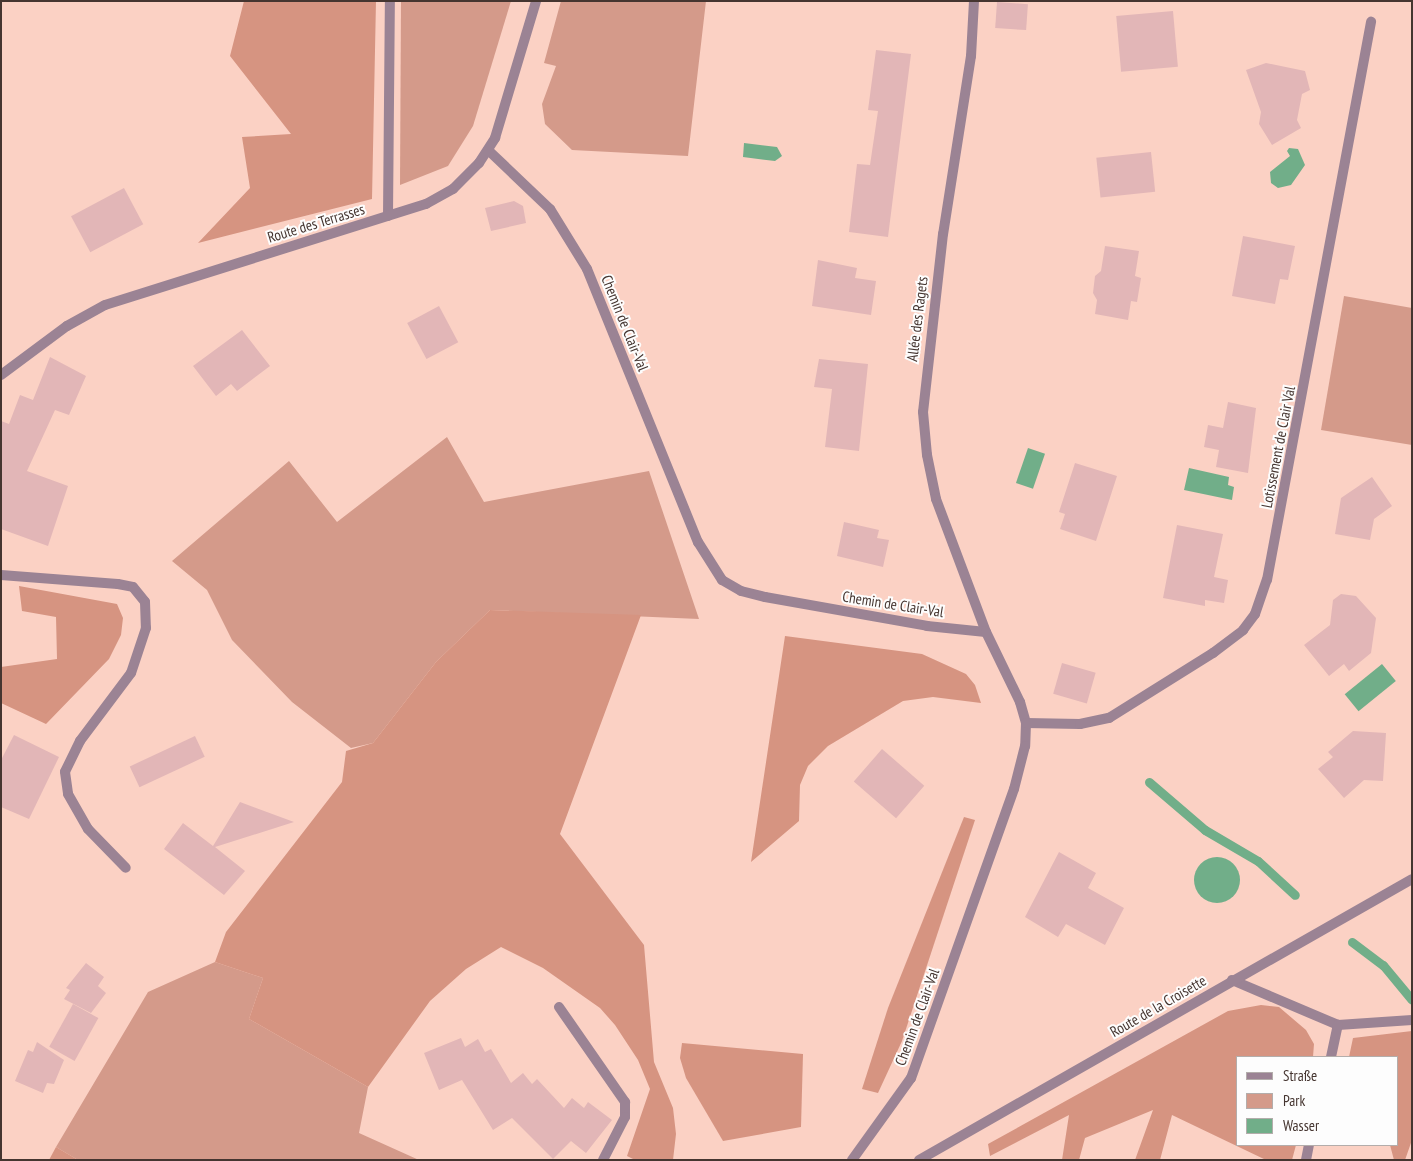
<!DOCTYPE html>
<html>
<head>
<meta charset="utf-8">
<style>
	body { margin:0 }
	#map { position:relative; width:1413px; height:1161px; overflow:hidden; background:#fbd1c4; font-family:"PT Sans Narrow",sans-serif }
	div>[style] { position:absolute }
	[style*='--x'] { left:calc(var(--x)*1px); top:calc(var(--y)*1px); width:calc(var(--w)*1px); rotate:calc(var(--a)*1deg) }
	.green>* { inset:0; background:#d49a8a }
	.forest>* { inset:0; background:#d69481 }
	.water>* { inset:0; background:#71ae89; transform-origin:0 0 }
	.round { border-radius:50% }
	.stream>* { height:9px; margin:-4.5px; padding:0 4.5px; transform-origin:4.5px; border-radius:4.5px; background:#71ae89 }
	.building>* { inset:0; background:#e2b6b7; transform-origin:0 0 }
	.service>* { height:10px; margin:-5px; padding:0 5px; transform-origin:5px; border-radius:5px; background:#9b8394 }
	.minor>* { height:10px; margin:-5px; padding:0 5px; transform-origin:5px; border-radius:5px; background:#9b8394 }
	.tertiary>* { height:10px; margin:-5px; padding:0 5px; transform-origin:5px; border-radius:5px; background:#9b8394 }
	span { translate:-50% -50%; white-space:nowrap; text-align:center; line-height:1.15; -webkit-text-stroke:4px #fdfdfd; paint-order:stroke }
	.street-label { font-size:15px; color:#453530 }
	.frame { position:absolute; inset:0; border:2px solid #453530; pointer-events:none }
	.legend { position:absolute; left:1236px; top:1056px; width:162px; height:90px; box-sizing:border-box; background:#fdfdfd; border:1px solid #b3adab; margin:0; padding:6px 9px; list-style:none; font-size:15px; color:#453530 }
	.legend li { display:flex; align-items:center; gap:10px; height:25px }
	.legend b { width:25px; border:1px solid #b3adab }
</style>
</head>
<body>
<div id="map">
	<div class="green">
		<i style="clip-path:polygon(401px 1px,511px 1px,473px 126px,448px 166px,400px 185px)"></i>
		<i style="clip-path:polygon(561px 1px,706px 1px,688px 156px,572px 150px,545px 124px,542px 104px,556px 66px,544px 63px)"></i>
		<i style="clip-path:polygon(1344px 296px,1412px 308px,1412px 445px,1321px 430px)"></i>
		<i style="clip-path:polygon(447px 437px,484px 502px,649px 471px,699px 619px,490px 610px,436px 662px,373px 743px,351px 748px,292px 702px,232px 640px,207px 590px,172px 561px,289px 461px,337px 522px)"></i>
		<i style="clip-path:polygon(215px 962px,263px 978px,249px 1019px,368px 1087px,359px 1133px,419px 1160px,78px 1160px,56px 1147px,148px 992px)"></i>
	</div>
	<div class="forest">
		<i style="clip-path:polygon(244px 1px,376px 1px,372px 199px,198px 243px,250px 188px,242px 137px,291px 134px,230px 56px)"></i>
		<i style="clip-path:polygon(19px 586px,117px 604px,123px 618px,121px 635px,109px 659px,46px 724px,1px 703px,1px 667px,57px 659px,56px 617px,22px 611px)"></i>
		<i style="clip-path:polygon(490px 610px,641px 615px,560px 834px,644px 945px,654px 1062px,673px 1108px,676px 1134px,673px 1160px,635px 1160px,627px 1156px,650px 1089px,638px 1060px,615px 1025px,600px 1008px,543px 968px,501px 947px,466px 969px,430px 1001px,368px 1087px,249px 1019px,263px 978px,215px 962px,226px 932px,342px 782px,346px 751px,373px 743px,436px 662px)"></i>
		<i style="clip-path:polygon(785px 636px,922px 654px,966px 674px,975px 685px,981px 703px,933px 697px,903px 701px,828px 746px,808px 766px,800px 785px,799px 821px,751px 862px)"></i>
		<i style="clip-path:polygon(964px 817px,975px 820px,902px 1041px,878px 1093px,862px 1089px,888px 1008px)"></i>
		<i style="clip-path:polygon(1261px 1005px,1279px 1007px,1306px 1030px,1314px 1044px,1313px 1057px,1237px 1057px,1237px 1145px,1296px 1145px,1292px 1160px,1266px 1160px,1172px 1115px,1160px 1160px,1135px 1160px,1153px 1110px,1085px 1138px,1079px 1160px,1062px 1160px,1069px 1115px,990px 1156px,988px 1144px,1228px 1011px)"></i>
		<i style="clip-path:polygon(1412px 1031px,1412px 1140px,1405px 1160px,1394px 1160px,1390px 1145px,1397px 1145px,1397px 1057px,1349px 1057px,1353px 1038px)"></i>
		<i style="clip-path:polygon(682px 1043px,803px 1054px,801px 1127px,723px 1141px,686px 1078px,680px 1058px)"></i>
		<i style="clip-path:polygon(56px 1147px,78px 1160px,49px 1160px)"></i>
	</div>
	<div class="water">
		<i style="clip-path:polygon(744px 143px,777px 147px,782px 156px,775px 161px,743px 157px)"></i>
		<i style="clip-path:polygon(1289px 148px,1298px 149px,1305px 165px,1291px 185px,1278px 188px,1271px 183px,1270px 172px,1290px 156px,1287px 151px)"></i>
		<i style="left:1028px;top:448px;width:18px;height:37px;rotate:19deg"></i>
		<i style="clip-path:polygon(1189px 468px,1229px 477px,1228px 485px,1234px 487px,1232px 500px,1184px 490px)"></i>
		<i style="left:1382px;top:664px;width:22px;height:48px;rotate:51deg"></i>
		<i class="round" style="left:1194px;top:857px;width:46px;height:46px"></i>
	</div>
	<div class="stream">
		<i style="--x:1149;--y:782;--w:74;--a:40.6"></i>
		<i style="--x:1205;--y:830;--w:61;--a:30.3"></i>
		<i style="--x:1258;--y:861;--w:50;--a:42.6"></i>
		<i style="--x:1352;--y:942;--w:39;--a:37"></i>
		<i style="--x:1383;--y:965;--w:45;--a:50.4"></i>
	</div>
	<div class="building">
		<i style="left:997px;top:2px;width:31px;height:26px;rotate:4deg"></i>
		<i style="left:1173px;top:11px;width:56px;height:57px;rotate:85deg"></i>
		<i style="clip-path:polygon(876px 50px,911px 54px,888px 237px,849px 232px,857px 164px,870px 165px,878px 111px,868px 110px)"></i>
		<i style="clip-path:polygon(1266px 63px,1305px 71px,1310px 90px,1302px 94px,1297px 120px,1301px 128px,1272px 145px,1259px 124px,1261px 112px,1246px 70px)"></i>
		<i style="left:1151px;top:152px;width:40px;height:55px;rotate:84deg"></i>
		<i style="left:124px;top:188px;width:41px;height:60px;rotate:62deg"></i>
		<i style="clip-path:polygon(514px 201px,523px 206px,526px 223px,491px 231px,485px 208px)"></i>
		<i style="clip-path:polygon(1243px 236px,1295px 246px,1288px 280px,1280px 279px,1275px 304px,1232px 296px)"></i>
		<i style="clip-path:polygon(1105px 246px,1139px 251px,1135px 276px,1141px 278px,1137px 302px,1131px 301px,1128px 320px,1095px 314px,1097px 300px,1093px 293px,1095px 276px,1101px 271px)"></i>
		<i style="clip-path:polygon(818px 260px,857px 268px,855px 278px,876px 281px,871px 315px,812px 306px)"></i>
		<i style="left:439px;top:306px;width:41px;height:36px;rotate:62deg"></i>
		<i style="clip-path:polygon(242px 330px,270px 366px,237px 391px,231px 384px,216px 396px,193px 366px)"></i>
		<i style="clip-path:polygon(50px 357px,86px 376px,69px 415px,55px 410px,27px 471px,68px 486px,48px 546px,1px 529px,1px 421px,9px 424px,20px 395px,33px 400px)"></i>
		<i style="clip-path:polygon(819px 359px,868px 364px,859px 451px,825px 447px,832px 389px,814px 387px)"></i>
		<i style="clip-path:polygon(1228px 402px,1256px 408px,1248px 473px,1216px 467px,1219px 450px,1204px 447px,1208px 425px,1223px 428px)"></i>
		<i style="clip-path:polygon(1075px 463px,1117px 476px,1096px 541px,1060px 529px,1065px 514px,1059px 512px)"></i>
		<i style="clip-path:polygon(1372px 477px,1392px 506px,1374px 519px,1370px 540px,1335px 534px,1341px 498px)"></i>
		<i style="clip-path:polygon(844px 522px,879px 530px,877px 538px,889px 540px,883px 567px,837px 556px)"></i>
		<i style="clip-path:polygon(1177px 525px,1223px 534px,1214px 577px,1228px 580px,1224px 603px,1205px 600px,1205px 606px,1163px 598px)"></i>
		<i style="clip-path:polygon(1341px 594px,1356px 596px,1376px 618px,1371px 653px,1349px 671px,1344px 664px,1329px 676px,1304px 645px,1330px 625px,1333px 600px)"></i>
		<i style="left:1062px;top:663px;width:35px;height:32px;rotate:16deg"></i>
		<i style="clip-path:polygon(1353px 731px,1386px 733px,1383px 781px,1364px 780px,1344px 798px,1318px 769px,1333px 757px,1328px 752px)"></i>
		<i style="clip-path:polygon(14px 735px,59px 757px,29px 819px,1px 807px,1px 760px)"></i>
		<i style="left:195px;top:736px;width:23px;height:72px;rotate:65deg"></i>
		<i style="left:882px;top:749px;width:56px;height:43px;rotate:41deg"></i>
		<i style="clip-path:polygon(240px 802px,294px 822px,215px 847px,245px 871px,224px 895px,164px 849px,183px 823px,213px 846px)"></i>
		<i style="clip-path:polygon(1059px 852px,1096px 873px,1088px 888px,1124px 908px,1105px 945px,1066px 924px,1058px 937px,1025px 917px)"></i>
		<i style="clip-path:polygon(86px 963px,104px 977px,98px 986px,106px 993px,91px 1013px,64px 999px,70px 990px,66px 988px)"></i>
		<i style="left:73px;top:1004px;width:29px;height:49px;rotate:29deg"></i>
		<i style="clip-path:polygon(461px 1038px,465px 1047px,478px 1039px,485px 1052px,491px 1049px,511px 1083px,523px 1073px,532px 1084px,537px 1079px,564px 1108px,572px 1098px,584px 1108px,588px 1102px,612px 1120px,586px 1153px,571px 1141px,553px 1159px,512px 1118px,493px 1130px,462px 1080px,439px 1090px,424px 1053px)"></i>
		<i style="clip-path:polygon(37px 1042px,64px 1060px,54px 1084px,47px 1083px,43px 1093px,15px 1081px,28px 1050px,33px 1052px)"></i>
	</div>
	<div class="service">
		<i style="--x:388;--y:216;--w:215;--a:-89.5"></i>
		<i style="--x:1;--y:575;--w:117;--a:4.4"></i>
		<i style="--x:118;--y:584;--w:15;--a:11"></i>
		<i style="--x:133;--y:587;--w:19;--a:51"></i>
		<i style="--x:145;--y:602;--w:26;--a:88"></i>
		<i style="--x:146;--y:628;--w:47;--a:108.4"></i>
		<i style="--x:131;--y:673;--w:85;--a:126.9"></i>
		<i style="--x:80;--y:741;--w:34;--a:116"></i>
		<i style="--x:65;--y:772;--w:22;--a:82"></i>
		<i style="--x:68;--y:794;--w:40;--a:60.3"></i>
		<i style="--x:88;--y:829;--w:54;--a:45.7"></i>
		<i style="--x:559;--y:1007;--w:116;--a:55.2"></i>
		<i style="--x:625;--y:1102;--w:15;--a:90"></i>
		<i style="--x:625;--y:1117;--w:48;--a:117.1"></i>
	</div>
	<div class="minor">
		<i style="--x:974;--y:1;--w:55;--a:93.1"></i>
		<i style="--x:971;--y:56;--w:180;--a:98.9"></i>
		<i style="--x:943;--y:234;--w:179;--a:96.4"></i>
		<i style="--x:923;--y:412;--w:43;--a:84.7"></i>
		<i style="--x:927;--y:455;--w:45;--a:78.4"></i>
		<i style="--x:936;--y:499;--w:142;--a:69.4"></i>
		<i style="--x:488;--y:150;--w:86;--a:43.6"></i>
		<i style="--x:550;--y:209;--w:70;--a:58.3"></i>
		<i style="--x:587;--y:269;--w:295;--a:67.9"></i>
		<i style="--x:698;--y:542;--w:45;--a:57.7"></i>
		<i style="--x:722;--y:580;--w:22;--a:30"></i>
		<i style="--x:741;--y:591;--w:25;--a:14"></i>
		<i style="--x:765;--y:597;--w:165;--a:10.1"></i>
		<i style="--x:927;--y:626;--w:59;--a:5.8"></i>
		<i style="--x:986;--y:632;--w:78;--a:64.1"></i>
		<i style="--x:1020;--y:702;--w:22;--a:74"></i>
		<i style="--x:1026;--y:723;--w:23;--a:92"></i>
		<i style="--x:1025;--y:746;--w:44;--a:104.3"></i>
		<i style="--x:1014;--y:789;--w:307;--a:109.6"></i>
		<i style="--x:911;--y:1078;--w:101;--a:125.7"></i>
		<i style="--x:1026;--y:723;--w:54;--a:1.1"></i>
		<i style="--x:1080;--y:724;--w:30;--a:-12"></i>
		<i style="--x:1109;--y:718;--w:123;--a:-32"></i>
		<i style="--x:1213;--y:653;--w:38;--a:-37"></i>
		<i style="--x:1243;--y:630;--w:20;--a:-53"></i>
		<i style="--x:1255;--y:614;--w:36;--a:-71"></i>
		<i style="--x:1267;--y:580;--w:568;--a:-79.44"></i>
		<i style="--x:1232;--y:980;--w:115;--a:23"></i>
		<i style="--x:1338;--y:1025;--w:74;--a:-3.9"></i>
		<i style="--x:1331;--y:1057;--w:33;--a:-78"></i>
		<i style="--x:1306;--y:1160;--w:15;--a:-79"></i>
	</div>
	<div class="tertiary">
		<i style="--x:1;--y:375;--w:82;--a:-36.6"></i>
		<i style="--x:67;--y:326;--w:43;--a:-28.9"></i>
		<i style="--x:105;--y:305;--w:337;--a:-17.5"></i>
		<i style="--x:426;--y:204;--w:31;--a:-29"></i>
		<i style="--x:453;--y:189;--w:37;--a:-45"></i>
		<i style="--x:479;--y:163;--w:30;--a:-57"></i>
		<i style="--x:495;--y:138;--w:143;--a:-73.3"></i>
		<i style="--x:919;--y:1160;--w:567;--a:-29.68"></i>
	</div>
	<div class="street-label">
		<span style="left:316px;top:223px;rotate:-17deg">Route des Terrasses</span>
		<span style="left:917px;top:319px;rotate:-83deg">Allée des Ragets</span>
		<span style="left:625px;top:323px;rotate:68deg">Chemin de Clair-Val</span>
		<span style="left:1278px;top:447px;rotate:-79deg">Lotissement de Clair Val</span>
		<span style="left:893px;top:604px;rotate:9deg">Chemin de Clair-Val</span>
		<span style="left:1158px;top:1006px;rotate:-30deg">Route de la Croisette</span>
		<span style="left:917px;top:1017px;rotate:-70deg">Chemin de Clair-Val</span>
	</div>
	<div class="frame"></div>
	<ul class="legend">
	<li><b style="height:6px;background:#9b8394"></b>Straße</li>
	<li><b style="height:14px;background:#d49a8a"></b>Park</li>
	<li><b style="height:14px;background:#71ae89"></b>Wasser</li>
	</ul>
</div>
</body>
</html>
